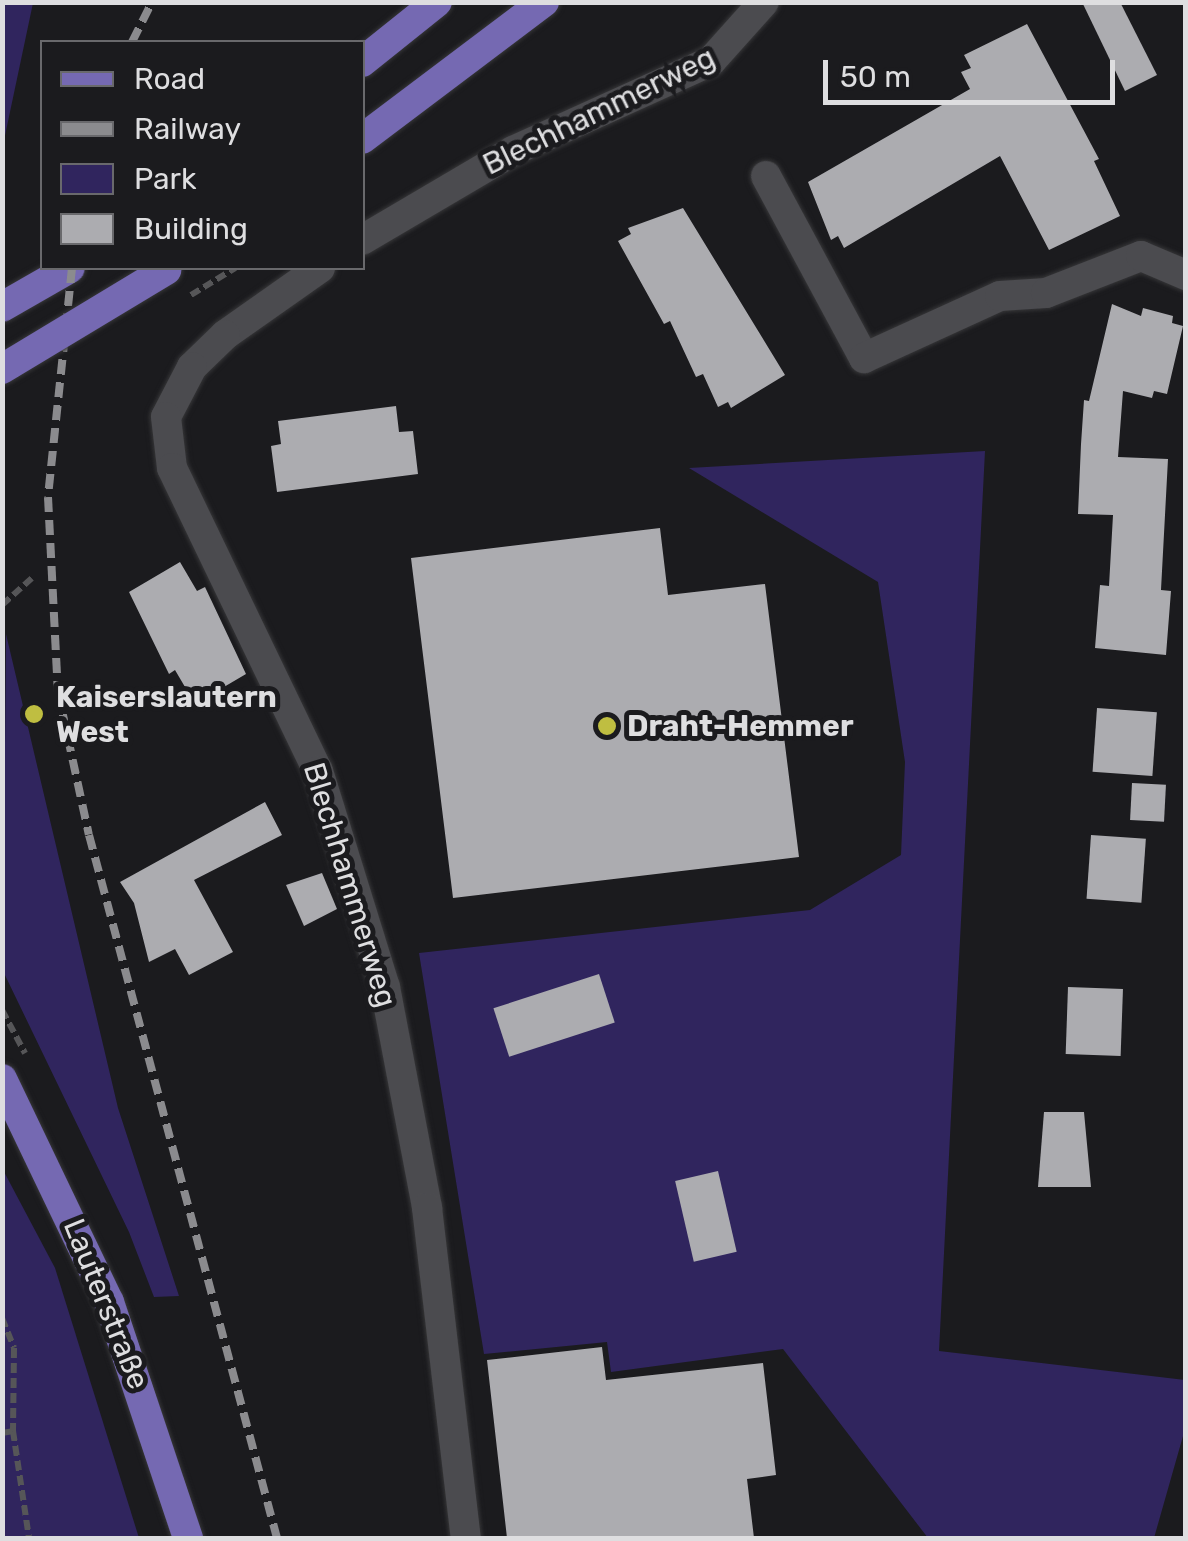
<!DOCTYPE html>
<html>
<head>
<meta charset="utf-8">
<style>
	body { margin:0 }
	#map { position:relative; width:1188px; height:1541px; overflow:hidden; background:#1b1b1e; font-family:Rubik,sans-serif }
	div>[style] { position:absolute }
	[style*='--x'] { left:calc(var(--x)*1px); top:calc(var(--y)*1px); width:calc(var(--w)*1px); rotate:calc(var(--a)*1deg) }
	.green>* { inset:0; background:#30255e }
	.building>* { inset:0; background:#acacb0; transform-origin:0 0 }
	.path>* { height:6px; margin-top:-3px; transform-origin:0; background:repeating-linear-gradient(90deg,#565658 0 10px,transparent 0 15px) }
	.roads { filter:drop-shadow(0 0 2px #363638) drop-shadow(0 0 2px #363638) }
	.minor>* { height:30px; margin:-15px; padding:0 15px; transform-origin:15px; border-radius:15px; background:#4b4b4f }
	.major>* { height:30px; margin:-15px; padding:0 15px; transform-origin:15px; border-radius:15px; background:#7569b2 }
	.rail>* { height:8px; margin-top:-4px; transform-origin:0; background:repeating-linear-gradient(90deg,#8b8b8e 0 15px,transparent 0 23px) }
	.bridges { filter:drop-shadow(0 0 2px #363638) drop-shadow(0 0 2px #363638) }
	.major-bridge>* { height:30px; margin:-15px; padding:0 15px; transform-origin:15px; border-radius:15px; background:#7569b2 }
	.dots>* { width:28px; height:28px; translate:-50% -50%; box-sizing:border-box; border:5px solid #1b1b1e; border-radius:50% }
	span { translate:-50% -50%; white-space:nowrap; text-align:center; line-height:1.15; -webkit-text-stroke:10px #1b1b1e; paint-order:stroke }
	.street-label { font-size:30px; color:#dedee0 }
	.poi-label { font-size:30px; color:#dedee0; font-weight:700 }
	.left { translate:0 -50%; text-align:left }
	.frame { position:absolute; inset:0; border:5px solid #dedee0; pointer-events:none }
	.legend { position:absolute; left:40px; top:40px; width:325px; height:230px; box-sizing:border-box; background:#1b1b1e; border:2px solid #69696c; margin:0; padding:12px 18px; list-style:none; font-size:30px; color:#dedee0 }
	.legend li { display:flex; align-items:center; gap:20px; height:50px }
	.legend b { width:50px; border:2px solid #69696c }
	.scale { position:absolute; left:823px; top:60px; width:292px; height:45px; box-sizing:border-box; border:5px solid #dedee0; border-top:0; padding-left:12px; font-size:30px; line-height:35px; white-space:nowrap; color:#dedee0; -webkit-text-stroke:8px #1b1b1e; paint-order:stroke }
</style>
</head>
<body>
<div id="map">
	<div class="green">
		<i style="clip-path:polygon(3px 2px,33px 3px,3px 145px,2px 3px)"></i>
		<i style="clip-path:polygon(985px 451px,939px 1351px,1185px 1380px,1185px 1429px,1154px 1538px,928px 1538px,783px 1349px,611px 1372px,607px 1342px,484px 1354px,419px 953px,810px 910px,901px 855px,905px 762px,878px 582px,689px 468px)"></i>
		<i style="clip-path:polygon(6px 634px,118px 1108px,179px 1296px,154px 1297px,129px 1232px,3px 971px)"></i>
		<i style="clip-path:polygon(2px 1168px,55px 1268px,139px 1538px,3px 1538px)"></i>
	</div>
	<div class="building">
		<i style="clip-path:polygon(1082px 2px,1120px 2px,1157px 75px,1125px 91px)"></i>
		<i style="clip-path:polygon(1027px 24px,1099px 159px,1094px 161px,1120px 216px,1049px 250px,1000px 156px,844px 248px,838px 236px,831px 240px,808px 182px,970px 89px,961px 72px,971px 68px,964px 55px)"></i>
		<i style="clip-path:polygon(683px 208px,785px 375px,731px 408px,728px 402px,718px 407px,703px 374px,696px 377px,670px 321px,664px 324px,618px 241px,631px 234px,628px 228px)"></i>
		<i style="clip-path:polygon(1112px 304px,1141px 316px,1143px 308px,1173px 316px,1172px 323px,1183px 326px,1167px 394px,1154px 391px,1152px 398px,1123px 391px,1118px 457px,1168px 459px,1161px 590px,1171px 591px,1166px 655px,1095px 648px,1100px 585px,1109px 586px,1113px 515px,1078px 514px,1081px 444px,1084px 400px,1089px 401px)"></i>
		<i style="clip-path:polygon(396px 406px,399px 432px,413px 431px,418px 474px,277px 492px,271px 446px,281px 444px,278px 421px)"></i>
		<i style="clip-path:polygon(660px 528px,668px 595px,765px 584px,799px 857px,453px 898px,411px 558px)"></i>
		<i style="clip-path:polygon(180px 562px,197px 591px,205px 587px,246px 674px,195px 704px,175px 670px,169px 674px,129px 592px)"></i>
		<i style="left:1097px;top:708px;width:60px;height:64px;rotate:4deg"></i>
		<i style="left:1132px;top:783px;width:34px;height:37px;rotate:3deg"></i>
		<i style="clip-path:polygon(265px 802px,282px 835px,194px 880px,233px 952px,189px 975px,175px 949px,149px 962px,134px 903px,120px 882px)"></i>
		<i style="left:1091px;top:835px;width:55px;height:64px;rotate:4deg"></i>
		<i style="clip-path:polygon(322px 873px,337px 909px,304px 926px,286px 885px)"></i>
		<i style="left:599px;top:974px;width:51px;height:111px;rotate:72deg"></i>
		<i style="left:1068px;top:987px;width:55px;height:67px;rotate:2deg"></i>
		<i style="clip-path:polygon(1044px 1112px,1084px 1112px,1091px 1187px,1038px 1187px)"></i>
		<i style="left:718px;top:1171px;width:83px;height:44px;rotate:77deg"></i>
		<i style="clip-path:polygon(602px 1347px,606px 1380px,763px 1363px,776px 1475px,747px 1479px,754px 1538px,507px 1538px,487px 1360px)"></i>
	</div>
	<div class="path">
		<i style="--x:191;--y:295;--w:52;--a:-31.5"></i>
		<i style="--x:2;--y:605;--w:40;--a:-42"></i>
		<i style="--x:2;--y:1010;--w:49;--a:61.9"></i>
		<i style="--x:2;--y:1318;--w:32;--a:68"></i>
		<i style="--x:14;--y:1348;--w:83;--a:90.7"></i>
		<i style="--x:13;--y:1431;--w:108;--a:81.5"></i>
		<i style="--x:2;--y:1433;--w:11;--a:-10"></i>
	</div>
	<div class="roads">
		<div class="minor">
			<i style="--x:766;--y:176;--w:207;--a:61.7"></i>
			<i style="--x:864;--y:358;--w:149;--a:-24.5"></i>
			<i style="--x:1000;--y:296;--w:46;--a:-3.7"></i>
			<i style="--x:1046;--y:293;--w:102;--a:-21.3"></i>
			<i style="--x:1141;--y:256;--w:49;--a:22.9"></i>
			<i style="--x:362;--y:240;--w:175;--a:-30.5"></i>
			<i style="--x:513;--y:151;--w:217;--a:-24.4"></i>
			<i style="--x:711;--y:61;--w:79;--a:-48.1"></i>
			<i style="--x:320;--y:268;--w:116;--a:144.8"></i>
			<i style="--x:225;--y:335;--w:46;--a:135.9"></i>
			<i style="--x:192;--y:367;--w:56;--a:117.5"></i>
			<i style="--x:166;--y:417;--w:51;--a:83.3"></i>
			<i style="--x:172;--y:468;--w:336;--a:64.3"></i>
			<i style="--x:318;--y:771;--w:226;--a:72.8"></i>
			<i style="--x:385;--y:987;--w:225;--a:79.2"></i>
			<i style="--x:427;--y:1208;--w:332;--a:83.3"></i>
		</div>
		<div class="major">
			<i style="--x:362;--y:62;--w:96;--a:-38.7"></i>
			<i style="--x:362;--y:139;--w:228;--a:-37"></i>
			<i style="--x:2;--y:307;--w:78;--a:-29.8"></i>
			<i style="--x:2;--y:1079;--w:247;--a:64.4"></i>
			<i style="--x:109;--y:1302;--w:249;--a:71.5"></i>
		</div>
	</div>
	<div class="rail">
		<i style="--x:132;--y:42;--w:45;--a:-63.4"></i>
		<i style="--x:72;--y:268;--w:230;--a:96"></i>
		<i style="--x:48;--y:497;--w:195;--a:87.1"></i>
		<i style="--x:58;--y:692;--w:146;--a:77.8"></i>
		<i style="--x:89;--y:835;--w:728;--a:75.03"></i>
	</div>
	<div class="bridges">
		<div class="major-bridge">
			<i style="--x:2;--y:369;--w:192;--a:-31.1"></i>
		</div>
	</div>
	<div class="dots">
		<i style="left:34px;top:714px;background:#bfbe41"></i>
		<i style="left:607px;top:726px;background:#bfbe41"></i>
	</div>
	<div class="street-label">
		<span style="left:599px;top:111px;rotate:-26deg">Blechhammerweg</span>
		<span style="left:350px;top:885px;rotate:73deg">Blechhammerweg</span>
		<span style="left:106px;top:1304px;rotate:68deg">Lauterstraße</span>
	</div>
	<div class="poi-label">
		<span class="left" style="left:56px;top:714px">Kaiserslautern<br>West</span>
		<span class="left" style="left:627px;top:726px">Draht-Hemmer</span>
	</div>
	<div class="frame"></div>
	<ul class="legend">
	<li><b style="height:12px;background:#7569b2"></b>Road</li>
	<li><b style="height:12px;background:#8b8b8e"></b>Railway</li>
	<li><b style="height:28px;background:#30255e"></b>Park</li>
	<li><b style="height:28px;background:#acacb0"></b>Building</li>
	</ul>
	<div class="scale">50 m</div>
</div>
</body>
</html>
